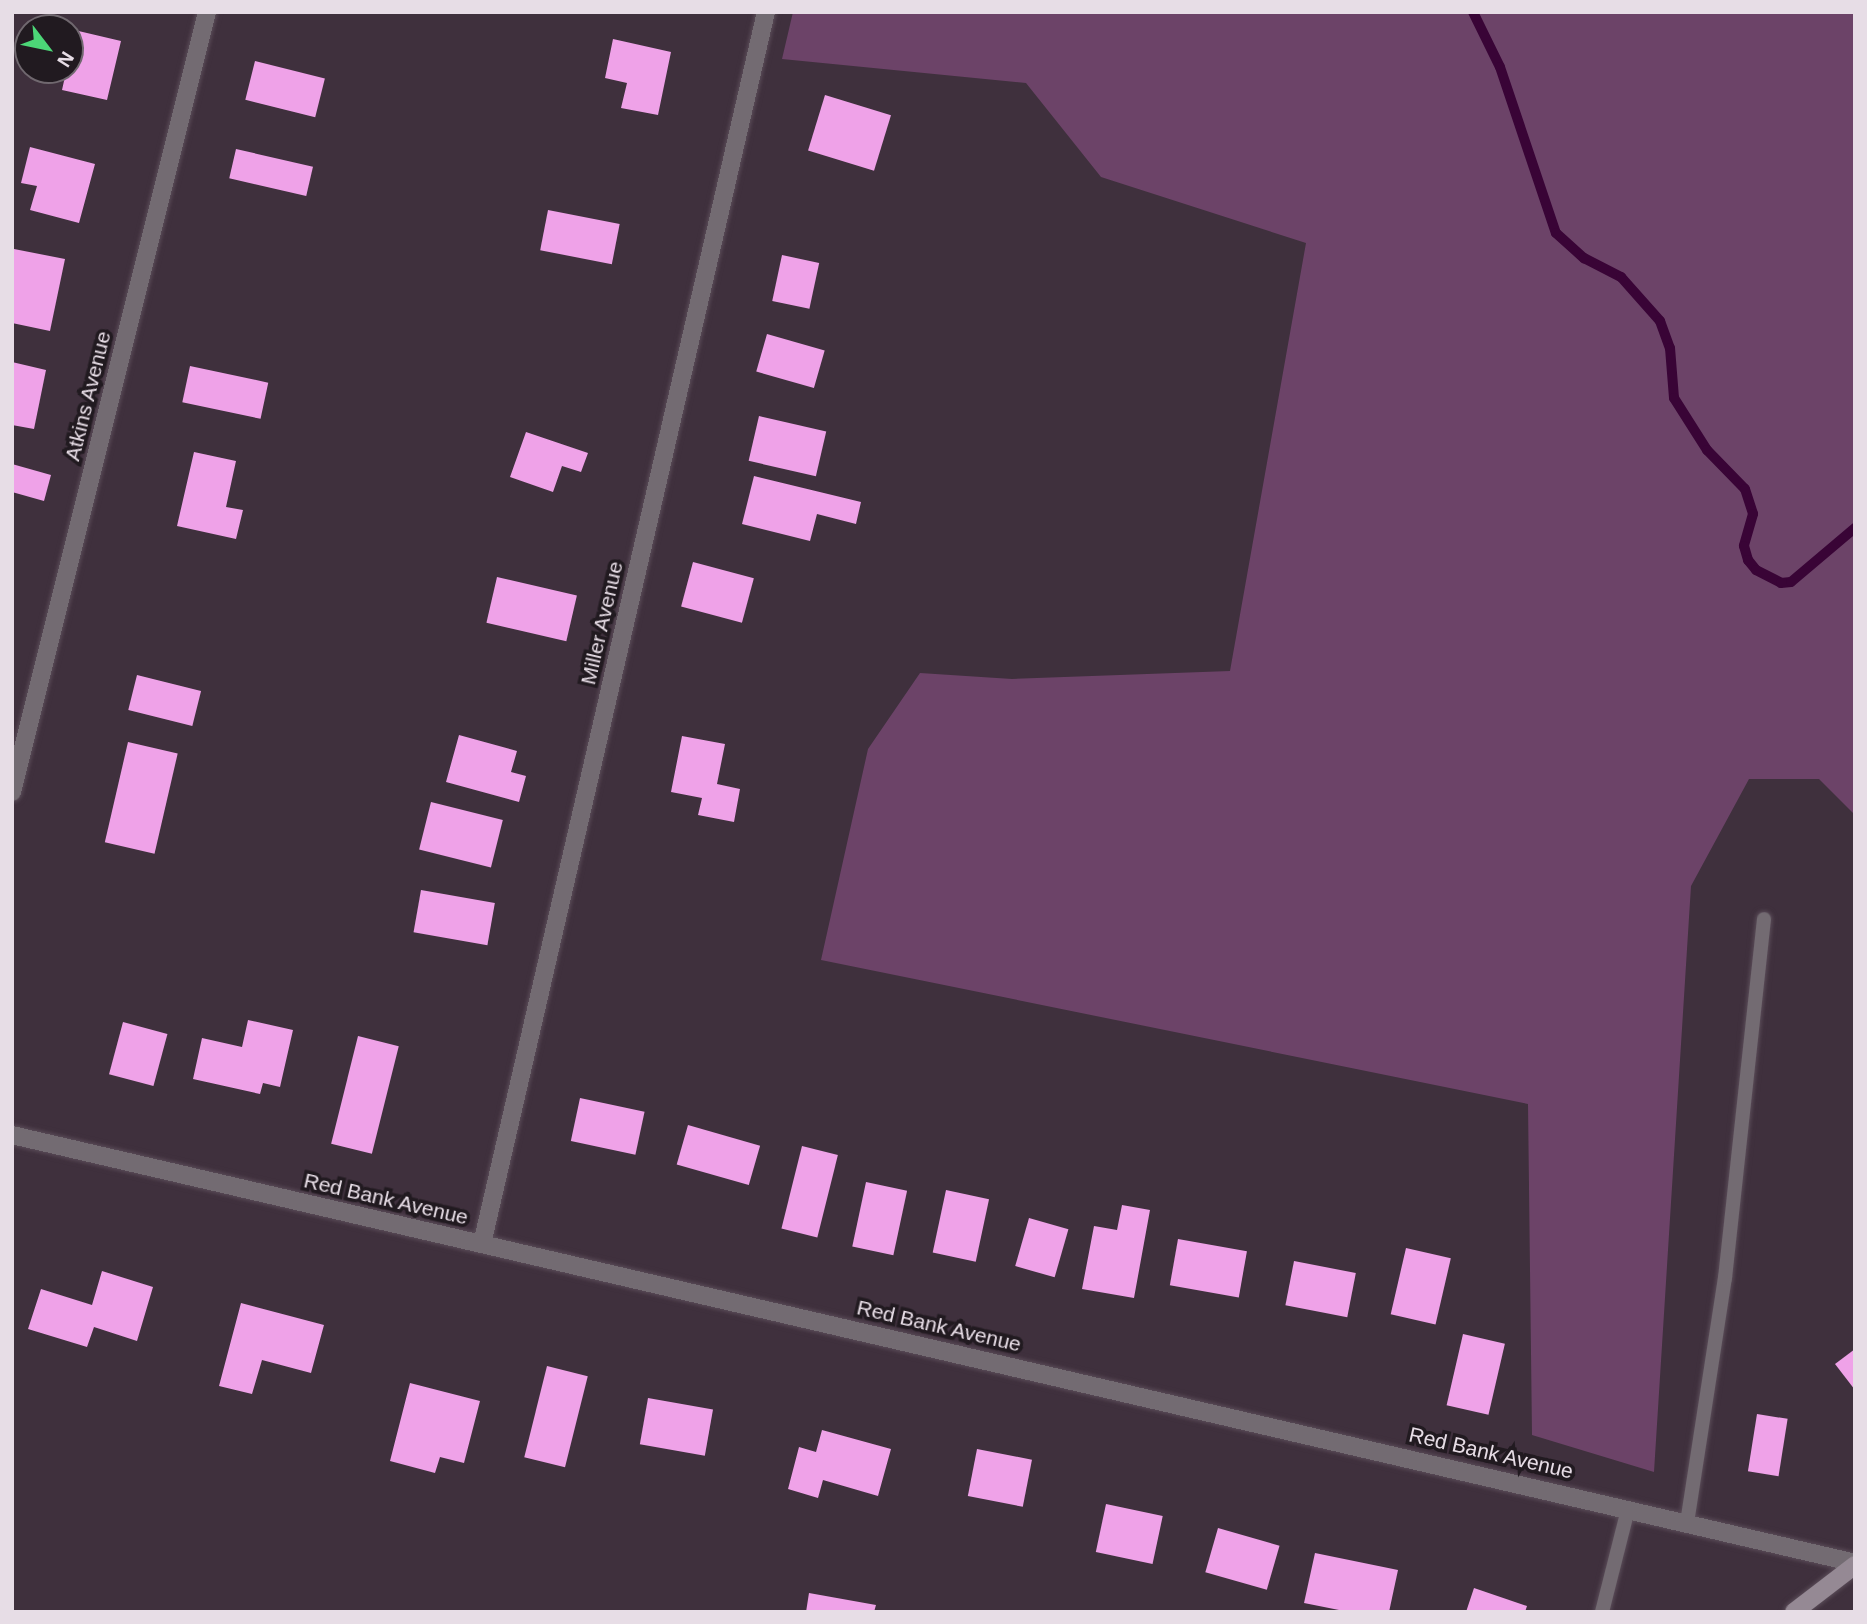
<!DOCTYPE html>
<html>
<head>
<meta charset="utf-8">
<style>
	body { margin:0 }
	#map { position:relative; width:1867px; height:1624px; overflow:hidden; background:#3f303d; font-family:Arial,sans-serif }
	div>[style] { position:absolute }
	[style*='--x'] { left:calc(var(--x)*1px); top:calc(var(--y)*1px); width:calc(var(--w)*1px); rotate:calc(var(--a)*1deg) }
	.green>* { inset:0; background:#6c4368 }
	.stream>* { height:10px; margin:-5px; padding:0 5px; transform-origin:5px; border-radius:5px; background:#390436 }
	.building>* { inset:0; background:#efa2e8; transform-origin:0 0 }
	.roads { filter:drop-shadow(0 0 2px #5a4c58) drop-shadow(0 0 2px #5a4c58) }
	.service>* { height:14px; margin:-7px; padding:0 7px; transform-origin:7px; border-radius:7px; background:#736b72 }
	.minor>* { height:18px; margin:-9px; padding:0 9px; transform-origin:9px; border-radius:9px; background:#736b72 }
	.tertiary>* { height:18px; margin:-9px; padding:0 9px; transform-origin:9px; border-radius:9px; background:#736b72 }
	.secondary>* { height:18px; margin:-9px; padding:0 9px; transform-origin:9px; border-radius:9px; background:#958994 }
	span { translate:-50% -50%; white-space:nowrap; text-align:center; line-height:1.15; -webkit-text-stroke:7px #211a20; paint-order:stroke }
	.street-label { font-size:21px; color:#e7dde6 }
	.frame { position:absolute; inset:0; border:14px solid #e7dde6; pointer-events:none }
	.north { position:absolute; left:14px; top:14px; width:70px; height:70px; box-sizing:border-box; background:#211a20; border:2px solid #70686f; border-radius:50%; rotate:122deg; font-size:19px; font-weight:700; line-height:28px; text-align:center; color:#e7dde6 }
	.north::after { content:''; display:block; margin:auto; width:24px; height:32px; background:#4cd677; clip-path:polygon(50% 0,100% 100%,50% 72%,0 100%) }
</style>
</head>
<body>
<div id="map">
	<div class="green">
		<i style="clip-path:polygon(793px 12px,1855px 12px,1855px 815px,1819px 779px,1749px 779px,1691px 886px,1654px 1472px,1532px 1435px,1528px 1104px,821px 960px,868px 749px,920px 673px,1012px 679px,1230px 671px,1306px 243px,1101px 177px,1026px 83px,782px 59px)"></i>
	</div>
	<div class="stream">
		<i style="--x:1473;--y:12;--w:61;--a:63.9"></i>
		<i style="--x:1500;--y:67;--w:175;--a:71.4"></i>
		<i style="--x:1556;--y:233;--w:38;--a:42"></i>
		<i style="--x:1584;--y:258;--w:42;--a:27.2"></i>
		<i style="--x:1621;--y:277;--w:59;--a:48.4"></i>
		<i style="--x:1660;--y:321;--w:29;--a:70"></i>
		<i style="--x:1670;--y:348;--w:50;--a:85.4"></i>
		<i style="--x:1674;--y:398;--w:62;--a:57.6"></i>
		<i style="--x:1707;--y:450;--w:54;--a:45.7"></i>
		<i style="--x:1745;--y:489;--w:26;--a:72"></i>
		<i style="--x:1753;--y:514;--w:33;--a:106"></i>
		<i style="--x:1744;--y:546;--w:15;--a:74"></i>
		<i style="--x:1748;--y:560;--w:13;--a:51"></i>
		<i style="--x:1756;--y:570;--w:28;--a:27"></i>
		<i style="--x:1781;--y:583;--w:10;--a:-6"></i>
		<i style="--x:1791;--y:582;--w:84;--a:-40.2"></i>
	</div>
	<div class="building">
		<i style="clip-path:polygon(70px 29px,121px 41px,107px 100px,62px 90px,66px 72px,60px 70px,70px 70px)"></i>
		<i style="clip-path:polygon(613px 39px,671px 52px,658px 115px,621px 108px,627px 83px,605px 78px)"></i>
		<i style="left:255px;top:61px;width:72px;height:40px;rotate:14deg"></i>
		<i style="left:825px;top:95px;width:69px;height:58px;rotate:17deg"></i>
		<i style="clip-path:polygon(30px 147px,95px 164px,79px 223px,30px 210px,37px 186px,21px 183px)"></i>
		<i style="left:236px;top:149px;width:79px;height:30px;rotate:13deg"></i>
		<i style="left:548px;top:210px;width:73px;height:41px;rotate:11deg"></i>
		<i style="clip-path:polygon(14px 249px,65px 259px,50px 331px,12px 323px)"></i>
		<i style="left:782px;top:255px;width:38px;height:47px;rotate:12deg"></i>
		<i style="left:767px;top:334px;width:60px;height:39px;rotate:16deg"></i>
		<i style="clip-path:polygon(12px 362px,46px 370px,34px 429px,12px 425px)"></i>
		<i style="left:190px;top:366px;width:80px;height:37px;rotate:12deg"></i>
		<i style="left:759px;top:416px;width:69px;height:46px;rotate:13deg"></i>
		<i style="clip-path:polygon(526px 432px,588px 453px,581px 472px,562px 466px,553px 492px,510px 477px)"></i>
		<i style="clip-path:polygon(194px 452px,236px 461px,226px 507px,243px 510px,236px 539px,177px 526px)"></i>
		<i style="clip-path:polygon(12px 464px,51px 475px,44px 501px,12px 492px)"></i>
		<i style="clip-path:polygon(754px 476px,861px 502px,856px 524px,817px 514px,810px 541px,742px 524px)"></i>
		<i style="left:693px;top:562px;width:63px;height:46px;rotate:15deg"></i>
		<i style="left:497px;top:577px;width:82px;height:47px;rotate:13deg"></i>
		<i style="left:137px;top:675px;width:66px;height:36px;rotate:14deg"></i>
		<i style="clip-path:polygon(459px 735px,517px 751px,511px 772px,526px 776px,519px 802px,446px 782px)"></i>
		<i style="clip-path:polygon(682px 736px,725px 744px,717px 784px,740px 789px,734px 822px,698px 815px,702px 798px,671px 792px)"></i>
		<i style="left:128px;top:742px;width:51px;height:103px;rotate:13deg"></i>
		<i style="left:431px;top:802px;width:74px;height:49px;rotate:14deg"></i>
		<i style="left:421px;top:890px;width:75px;height:43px;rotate:10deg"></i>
		<i style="clip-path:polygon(248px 1020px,293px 1030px,280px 1087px,263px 1083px,260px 1094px,193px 1079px,202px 1038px,242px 1047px)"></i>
		<i style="left:123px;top:1022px;width:46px;height:54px;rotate:15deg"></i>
		<i style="left:358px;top:1036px;width:42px;height:111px;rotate:14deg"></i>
		<i style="left:580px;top:1098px;width:66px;height:44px;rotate:12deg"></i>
		<i style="left:688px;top:1125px;width:75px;height:41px;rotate:16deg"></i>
		<i style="left:802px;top:1146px;width:37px;height:85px;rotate:14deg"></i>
		<i style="left:866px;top:1182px;width:42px;height:66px;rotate:12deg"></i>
		<i style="left:946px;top:1190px;width:44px;height:64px;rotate:12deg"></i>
		<i style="clip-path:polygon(1122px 1205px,1150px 1210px,1134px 1298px,1082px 1289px,1094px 1226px,1117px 1230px)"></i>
		<i style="left:1029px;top:1218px;width:41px;height:50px;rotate:16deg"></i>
		<i style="left:1178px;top:1239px;width:70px;height:47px;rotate:10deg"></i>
		<i style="left:1406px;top:1248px;width:46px;height:68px;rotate:13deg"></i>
		<i style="left:1294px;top:1261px;width:63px;height:45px;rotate:11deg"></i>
		<i style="clip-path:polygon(102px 1271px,153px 1287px,137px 1341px,94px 1327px,87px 1347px,28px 1329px,41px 1289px,92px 1305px)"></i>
		<i style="clip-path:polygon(241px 1303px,324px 1325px,311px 1373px,262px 1360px,252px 1394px,219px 1386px)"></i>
		<i style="left:1463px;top:1334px;width:43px;height:73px;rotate:13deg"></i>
		<i style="clip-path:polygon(1855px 1349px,1855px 1390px,1835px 1364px)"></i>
		<i style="left:547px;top:1366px;width:42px;height:94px;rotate:14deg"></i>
		<i style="clip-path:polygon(410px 1383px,480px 1401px,464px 1463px,440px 1457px,435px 1473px,390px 1461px)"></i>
		<i style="left:648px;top:1398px;width:66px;height:47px;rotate:10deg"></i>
		<i style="left:1757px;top:1414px;width:31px;height:58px;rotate:9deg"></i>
		<i style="clip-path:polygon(822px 1430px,891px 1449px,878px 1496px,823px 1480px,818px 1498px,788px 1489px,799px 1447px,816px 1452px)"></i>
		<i style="left:977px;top:1449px;width:56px;height:48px;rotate:11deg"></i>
		<i style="left:1106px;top:1504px;width:58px;height:49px;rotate:12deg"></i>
		<i style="left:1218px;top:1528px;width:64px;height:46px;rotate:16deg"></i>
		<i style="clip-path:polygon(1315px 1553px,1398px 1570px,1389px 1612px,1349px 1612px,1304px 1603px)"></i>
		<i style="clip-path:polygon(1474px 1588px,1527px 1606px,1525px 1612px,1466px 1612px)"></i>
		<i style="clip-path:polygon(809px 1593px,876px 1605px,874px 1612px,806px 1612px)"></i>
	</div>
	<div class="roads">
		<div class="service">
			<i style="--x:1687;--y:1523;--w:248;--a:-81.2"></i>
			<i style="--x:1725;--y:1278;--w:361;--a:-83.8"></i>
			<i style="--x:1602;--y:1612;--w:106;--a:-75.8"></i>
		</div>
		<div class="minor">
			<i style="--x:12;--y:792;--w:804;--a:-75.96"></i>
			<i style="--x:482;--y:1244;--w:1264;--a:-77.02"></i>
		</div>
		<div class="tertiary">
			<i style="--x:12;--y:1135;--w:1892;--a:13.07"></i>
		</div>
		<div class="secondary">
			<i style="--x:1794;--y:1612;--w:77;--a:-37.6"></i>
		</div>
	</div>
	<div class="street-label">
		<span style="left:88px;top:396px;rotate:-76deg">Atkins Avenue</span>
		<span style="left:602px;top:623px;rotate:-77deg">Miller Avenue</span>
		<span style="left:386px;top:1199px;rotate:13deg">Red Bank Avenue</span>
		<span style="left:939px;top:1326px;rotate:13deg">Red Bank Avenue</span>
		<span style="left:1491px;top:1453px;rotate:13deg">Red Bank Avenue</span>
	</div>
	<div class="frame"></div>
	<div class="north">N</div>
</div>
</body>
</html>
